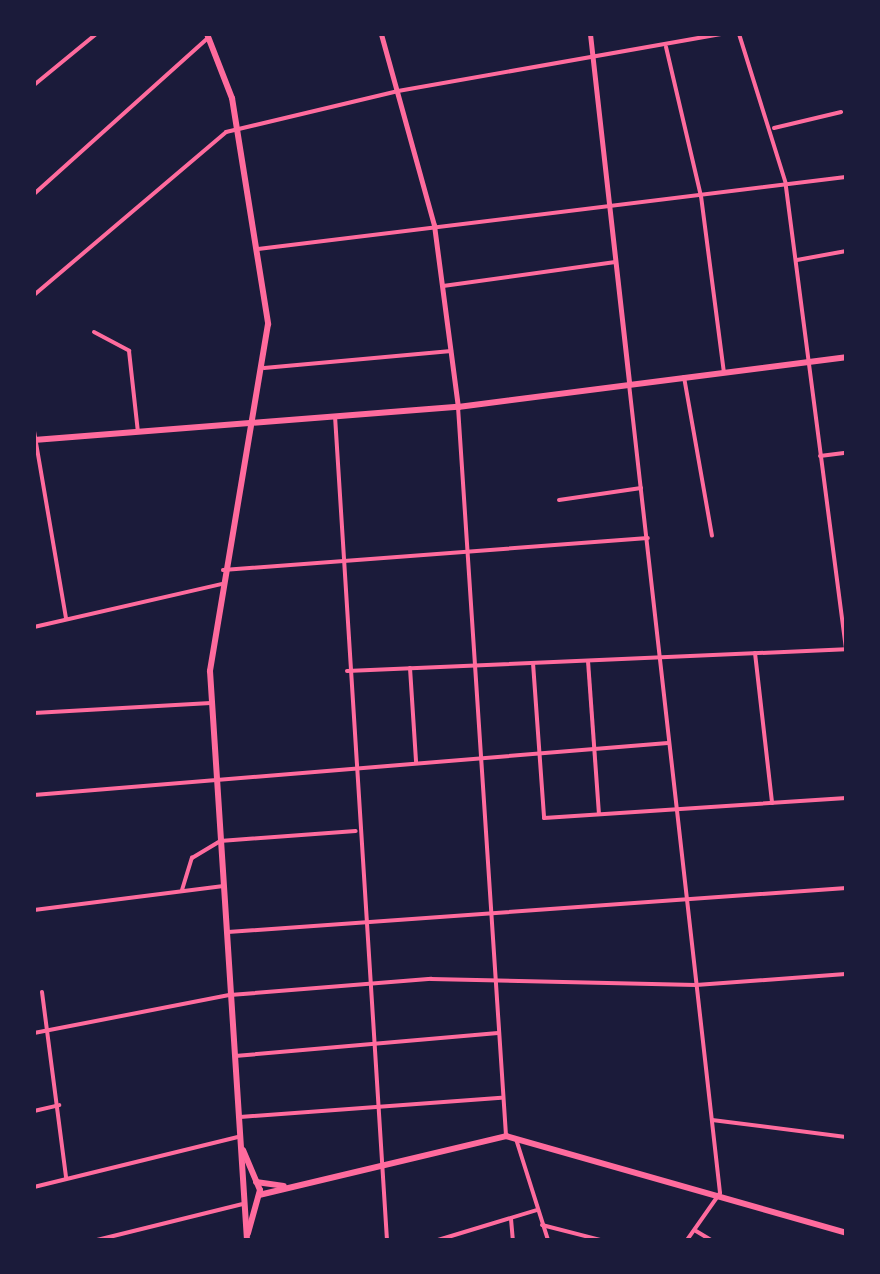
<!DOCTYPE html>
<html>
<head>
<meta charset="utf-8">
<style>
	body { margin:0 }
	#map { position:relative; width:880px; height:1274px; overflow:hidden; background:#1b1b3a; font-family:"Asap Condensed",sans-serif }
	div>[style] { position:absolute }
	[style*='--x'] { left:calc(var(--x)*1px); top:calc(var(--y)*1px); width:calc(var(--w)*1px); rotate:calc(var(--a)*1deg) }
	.minor>* { height:4px; margin:-2px; padding:0 2px; transform-origin:2px; border-radius:2px; background:#ff6b9d }
	.tertiary>* { height:5px; margin:-2.5px; padding:0 2.5px; transform-origin:2.5px; border-radius:2.5px; background:#ff6b9d }
	.secondary>* { height:6px; margin:-3px; padding:0 3px; transform-origin:3px; border-radius:3px; background:#ff6b9d }
	span { translate:-50% -50%; white-space:nowrap; text-align:center; line-height:1.15; -webkit-text-stroke:8px #1b1b3a; paint-order:stroke }
	.frame { position:absolute; inset:0; border:36px solid #1b1b3a; pointer-events:none }
</style>
</head>
<body>
<div id="map">
	<div class="minor">
		<i style="--x:666;--y:47;--w:153;--a:76.8"></i>
		<i style="--x:701;--y:196;--w:178;--a:82.6"></i>
		<i style="--x:34;--y:85;--w:80;--a:-39.4"></i>
		<i style="--x:774;--y:128;--w:69;--a:-13.4"></i>
		<i style="--x:34;--y:194;--w:234;--a:-41.9"></i>
		<i style="--x:258;--y:249;--w:592;--a:-6.98"></i>
		<i style="--x:797;--y:260;--w:50;--a:-10.4"></i>
		<i style="--x:443;--y:286;--w:174;--a:-7.9"></i>
		<i style="--x:34;--y:295;--w:252;--a:-40.3"></i>
		<i style="--x:226;--y:132;--w:177;--a:-13.4"></i>
		<i style="--x:398;--y:91;--w:328;--a:-10"></i>
		<i style="--x:94;--y:332;--w:40;--a:28"></i>
		<i style="--x:129;--y:351;--w:81;--a:83.7"></i>
		<i style="--x:264;--y:368;--w:188;--a:-5.2"></i>
		<i style="--x:684;--y:377;--w:161;--a:80"></i>
		<i style="--x:629;--y:384;--w:814;--a:83.58"></i>
		<i style="--x:720;--y:1193;--w:57;--a:125.1"></i>
		<i style="--x:458;--y:407;--w:731;--a:86.23"></i>
		<i style="--x:335;--y:416;--w:826;--a:86.39"></i>
		<i style="--x:34;--y:431;--w:190;--a:80.3"></i>
		<i style="--x:820;--y:456;--w:26;--a:-7"></i>
		<i style="--x:559;--y:500;--w:83;--a:-8.3"></i>
		<i style="--x:223;--y:570;--w:426;--a:-4.3"></i>
		<i style="--x:34;--y:627;--w:192;--a:-12.9"></i>
		<i style="--x:755;--y:653;--w:151;--a:83.5"></i>
		<i style="--x:588;--y:661;--w:153;--a:85.9"></i>
		<i style="--x:533;--y:663;--w:155;--a:85.9"></i>
		<i style="--x:544;--y:818;--w:303;--a:-3.8"></i>
		<i style="--x:410;--y:668;--w:94;--a:86.3"></i>
		<i style="--x:347;--y:671;--w:499;--a:-2.5"></i>
		<i style="--x:846;--y:649;--w:469;--a:-97.4"></i>
		<i style="--x:786;--y:184;--w:157;--a:-107.4"></i>
		<i style="--x:34;--y:713;--w:177;--a:-3.2"></i>
		<i style="--x:34;--y:795;--w:636;--a:-4.69"></i>
		<i style="--x:182;--y:890;--w:34;--a:-73"></i>
		<i style="--x:192;--y:858;--w:33;--a:-31"></i>
		<i style="--x:220;--y:841;--w:136;--a:-4.2"></i>
		<i style="--x:34;--y:910;--w:191;--a:-7.2"></i>
		<i style="--x:228;--y:932;--w:620;--a:-4.07"></i>
		<i style="--x:42;--y:992;--w:187;--a:82.6"></i>
		<i style="--x:34;--y:1033;--w:200;--a:-11"></i>
		<i style="--x:230;--y:995;--w:202;--a:-4.6"></i>
		<i style="--x:431;--y:979;--w:265;--a:1.3"></i>
		<i style="--x:696;--y:985;--w:150;--a:-4.2"></i>
		<i style="--x:235;--y:1056;--w:264;--a:-5"></i>
		<i style="--x:34;--y:1111;--w:26;--a:-13"></i>
		<i style="--x:240;--y:1117;--w:262;--a:-4.2"></i>
		<i style="--x:712;--y:1120;--w:135;--a:7.2"></i>
		<i style="--x:516;--y:1139;--w:106;--a:72.4"></i>
		<i style="--x:34;--y:1187;--w:213;--a:-13.8"></i>
		<i style="--x:511;--y:1219;--w:21;--a:85"></i>
		<i style="--x:542;--y:1225;--w:61;--a:14.3"></i>
		<i style="--x:696;--y:1231;--w:17;--a:31"></i>
		<i style="--x:97;--y:1240;--w:149;--a:-13.9"></i>
		<i style="--x:438;--y:1240;--w:103;--a:-16.9"></i>
	</div>
	<div class="tertiary">
		<i style="--x:381;--y:34;--w:198;--a:74.5"></i>
		<i style="--x:434;--y:225;--w:184;--a:82.5"></i>
		<i style="--x:590;--y:34;--w:352;--a:83.6"></i>
	</div>
	<div class="secondary">
		<i style="--x:207;--y:34;--w:69;--a:68.7"></i>
		<i style="--x:232;--y:98;--w:229;--a:80.9"></i>
		<i style="--x:268;--y:324;--w:352;--a:99.5"></i>
		<i style="--x:210;--y:671;--w:570;--a:86.28"></i>
		<i style="--x:34;--y:440;--w:425;--a:-4.5"></i>
		<i style="--x:458;--y:407;--w:391;--a:-7.3"></i>
		<i style="--x:243;--y:1150;--w:43;--a:67"></i>
		<i style="--x:260;--y:1190;--w:45;--a:105.6"></i>
		<i style="--x:256;--y:1182;--w:28;--a:8"></i>
		<i style="--x:259;--y:1195;--w:254;--a:-13.4"></i>
		<i style="--x:506;--y:1136;--w:354;--a:15.9"></i>
	</div>
	<div class="frame"></div>
</div>
</body>
</html>
